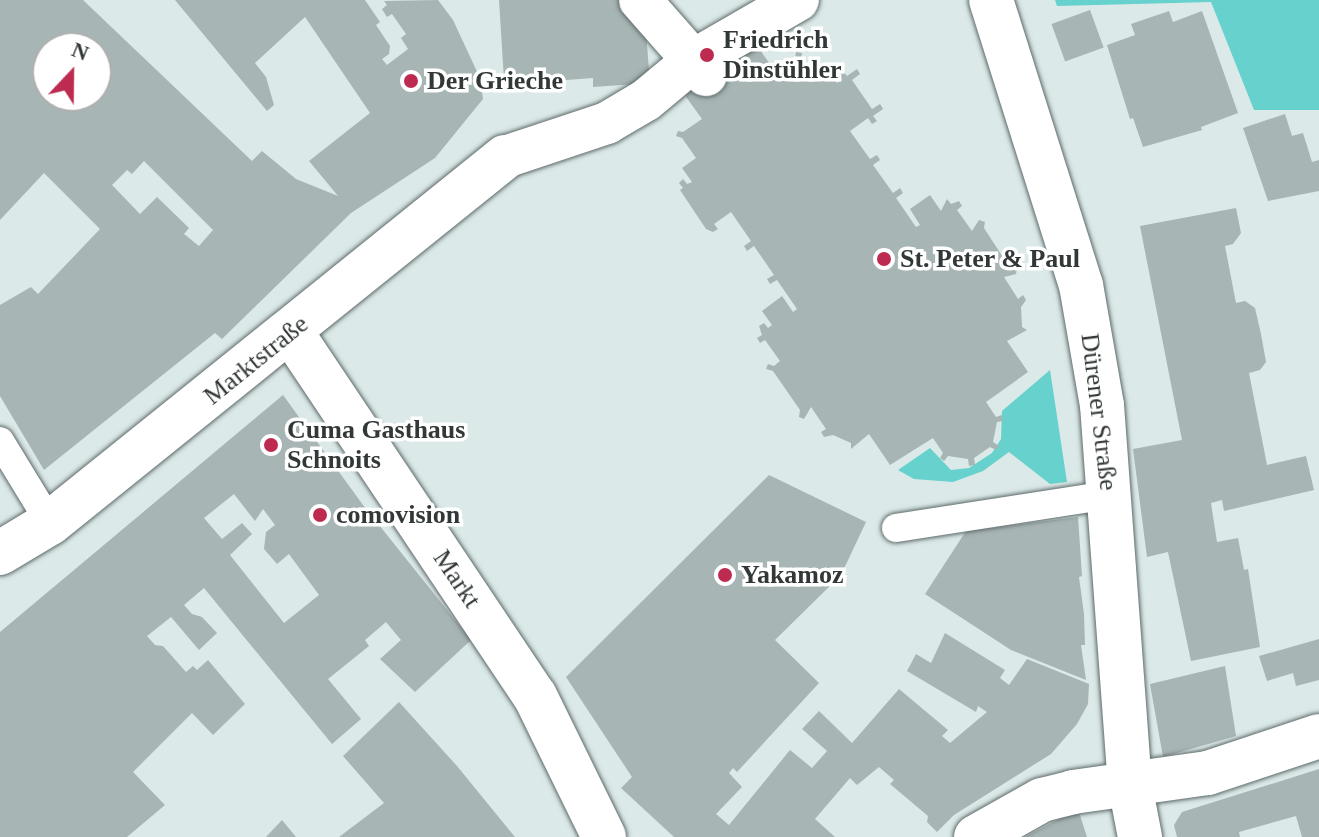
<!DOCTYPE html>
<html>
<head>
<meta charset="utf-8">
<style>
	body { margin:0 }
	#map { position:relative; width:1319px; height:837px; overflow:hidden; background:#dbe9e8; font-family:Georgia,serif }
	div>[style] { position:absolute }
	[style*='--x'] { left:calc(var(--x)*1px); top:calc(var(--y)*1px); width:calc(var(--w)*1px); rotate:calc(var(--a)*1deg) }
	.green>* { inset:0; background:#67d1cd }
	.building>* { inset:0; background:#a7b5b4; transform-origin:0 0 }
	.roads { filter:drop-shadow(0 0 2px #5e6a6a) drop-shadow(0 0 2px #5e6a6a) }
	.service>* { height:28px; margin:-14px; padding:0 14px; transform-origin:14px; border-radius:14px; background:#fff }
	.pedestrian>* { height:42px; margin:-21px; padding:0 21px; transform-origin:21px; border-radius:21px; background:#fff }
	.minor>* { height:44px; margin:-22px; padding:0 22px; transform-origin:22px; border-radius:22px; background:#fff }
	.dots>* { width:22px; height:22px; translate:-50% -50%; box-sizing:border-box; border:4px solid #fff; border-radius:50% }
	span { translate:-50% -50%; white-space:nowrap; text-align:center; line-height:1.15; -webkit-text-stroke:7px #fff; paint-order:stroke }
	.poi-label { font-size:26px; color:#323837; font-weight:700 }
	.left { translate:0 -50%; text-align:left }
	.street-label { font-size:26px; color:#323837 }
	.north { position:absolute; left:32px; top:32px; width:80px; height:80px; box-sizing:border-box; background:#fff; border:2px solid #adafaf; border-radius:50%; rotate:22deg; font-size:22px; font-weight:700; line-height:32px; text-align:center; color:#323837 }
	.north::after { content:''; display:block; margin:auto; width:28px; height:36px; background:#bd2c50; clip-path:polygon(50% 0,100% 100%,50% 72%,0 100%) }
</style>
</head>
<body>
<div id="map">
	<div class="green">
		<i style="clip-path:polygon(1055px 0,1319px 0,1319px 110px,1254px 110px,1211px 2px,1057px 6px)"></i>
		<i style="clip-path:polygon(1050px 370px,1067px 482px,1050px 484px,1009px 452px,983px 471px,953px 482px,914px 479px,898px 470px,930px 448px,951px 470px,969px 468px,992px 453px,1001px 439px,1002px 411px)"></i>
	</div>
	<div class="building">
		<i style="clip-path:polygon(evenodd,0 0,83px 0,252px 161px,262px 151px,296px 179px,338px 196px,309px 161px,370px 113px,305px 17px,255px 63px,266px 77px,274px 105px,267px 111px,175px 0,365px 0,380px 22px,376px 25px,390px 46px,389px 54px,382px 59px,387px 65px,408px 49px,401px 38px,406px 34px,392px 14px,387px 17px,382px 9px,387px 5px,384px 1px,438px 0,453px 20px,480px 78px,483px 99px,435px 158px,351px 213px,222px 339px,215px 333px,44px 470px,0 396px,0 305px,31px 287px,38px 294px,100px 229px,44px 173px,0 220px,0 0,48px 48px,96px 48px,96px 96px,48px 96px,48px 48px,0 0,144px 161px,213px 230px,199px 246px,184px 234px,189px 228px,157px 197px,140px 214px,112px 185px,127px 170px,132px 174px,144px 161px)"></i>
		<i style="clip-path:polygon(499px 0,628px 0,645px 19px,650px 83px,593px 87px,593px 78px,540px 82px,539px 75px,504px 80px)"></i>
		<i style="left:1090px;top:10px;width:40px;height:41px;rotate:70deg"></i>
		<i style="clip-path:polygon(1169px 11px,1173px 22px,1202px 11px,1238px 113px,1201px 127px,1202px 130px,1143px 147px,1133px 118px,1130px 119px,1107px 45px,1135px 35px,1131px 24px)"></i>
		<i style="clip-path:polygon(755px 43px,775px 71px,795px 58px,796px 52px,802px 53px,801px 59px,814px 78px,828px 69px,837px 83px,842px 80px,838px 74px,843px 71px,847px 76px,857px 69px,860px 74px,852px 80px,872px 109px,880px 104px,883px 109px,873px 116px,877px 121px,872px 124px,868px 118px,850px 131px,870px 159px,877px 155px,880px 160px,873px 165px,893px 193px,900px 188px,903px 193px,896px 198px,916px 227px,920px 225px,910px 209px,930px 195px,941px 211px,947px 199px,951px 204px,959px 201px,962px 206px,957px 210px,972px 231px,979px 220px,985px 222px,984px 228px,1010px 268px,1017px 269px,1016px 274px,1004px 277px,1018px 299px,1023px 295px,1026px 300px,1021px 307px,1022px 327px,1027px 330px,1007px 341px,1028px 372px,986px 402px,996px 417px,1002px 415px,1003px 421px,997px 422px,993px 442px,999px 446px,996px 450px,990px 447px,974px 458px,975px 465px,969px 466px,968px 459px,948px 456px,944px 461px,940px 458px,943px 453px,933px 438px,890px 465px,869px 434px,851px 449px,851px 443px,833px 435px,824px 437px,821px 432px,826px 429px,811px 407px,804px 419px,799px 417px,800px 410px,773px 371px,766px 369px,768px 364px,774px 366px,780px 361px,765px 340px,760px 343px,757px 338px,762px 335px,759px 326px,764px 323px,768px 328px,772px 325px,762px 311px,782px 296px,793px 312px,797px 309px,777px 280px,770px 284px,767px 279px,774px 275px,754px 246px,747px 251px,744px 246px,751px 241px,731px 212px,714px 224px,718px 229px,713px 232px,706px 229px,680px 190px,683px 188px,679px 183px,683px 179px,687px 184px,692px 182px,682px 168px,696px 158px,682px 138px,676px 136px,678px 131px,683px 132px,702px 119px,684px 94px)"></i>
		<i style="clip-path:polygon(1285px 114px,1292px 136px,1303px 133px,1312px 162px,1319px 160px,1319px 191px,1268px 201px,1243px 128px)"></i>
		<i style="clip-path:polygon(1236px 208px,1241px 233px,1233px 244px,1225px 246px,1236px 303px,1245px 301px,1255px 308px,1261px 334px,1266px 362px,1260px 370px,1249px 373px,1267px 465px,1306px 456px,1314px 490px,1224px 511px,1222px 500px,1211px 503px,1217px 542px,1238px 538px,1244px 570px,1248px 569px,1260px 647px,1191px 661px,1168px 552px,1147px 557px,1133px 449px,1182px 440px,1140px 226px)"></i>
		<i style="clip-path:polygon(evenodd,283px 395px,363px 505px,471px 640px,415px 692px,380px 659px,401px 640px,386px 622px,365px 640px,369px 646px,328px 679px,361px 719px,332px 744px,204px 588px,184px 605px,192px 614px,202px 617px,217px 633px,199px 650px,171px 617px,147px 636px,155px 645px,163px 646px,186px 672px,193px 666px,197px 670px,208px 660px,245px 704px,213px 735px,192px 713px,133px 772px,165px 805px,127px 837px,0 837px,0 632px,283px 395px,234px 494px,255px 521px,263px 509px,275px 525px,266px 532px,264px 549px,277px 564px,289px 554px,319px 595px,284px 623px,230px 555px,252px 534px,242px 523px,222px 539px,204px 518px,234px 494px)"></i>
		<i style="clip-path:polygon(769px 475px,866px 522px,841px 575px,775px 640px,819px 683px,737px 772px,733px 768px,729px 773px,742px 787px,716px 814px,729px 825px,790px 750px,812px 768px,827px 751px,802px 729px,819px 711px,852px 743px,899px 689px,948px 730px,942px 736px,950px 743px,987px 712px,978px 706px,976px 712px,907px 671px,916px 654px,931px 663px,945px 633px,1005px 670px,1000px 678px,1009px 685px,1027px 659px,1089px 684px,1088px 704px,1077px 724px,1051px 754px,954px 815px,937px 832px,927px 822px,928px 816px,890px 784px,894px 780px,879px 767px,857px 785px,850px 778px,815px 819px,835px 837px,674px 837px,621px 788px,632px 777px,566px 677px)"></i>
		<i style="clip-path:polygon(1078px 517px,1082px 576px,1079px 577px,1084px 614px,1085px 645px,1081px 645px,1086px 680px,1011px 650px,925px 594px,966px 531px)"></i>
		<i style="clip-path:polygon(1319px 639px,1319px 680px,1296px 686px,1293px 673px,1267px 681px,1259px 656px)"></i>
		<i style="clip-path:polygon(1225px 666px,1236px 736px,1163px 757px,1150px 684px)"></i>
		<i style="clip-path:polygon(399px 702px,457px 766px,515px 837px,339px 837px,384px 803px,343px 756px)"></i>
		<i style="clip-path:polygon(1319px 769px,1319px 837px,1302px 837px,1296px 816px,1239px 832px,1240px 837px,1177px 837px,1174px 825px,1182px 812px)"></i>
		<i style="clip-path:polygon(1078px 809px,1087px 837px,1025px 837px)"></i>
		<i style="clip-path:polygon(282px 820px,296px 837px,266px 837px)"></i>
	</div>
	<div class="roads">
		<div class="service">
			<i style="--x:0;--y:441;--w:96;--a:58.6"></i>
			<i style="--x:896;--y:528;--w:217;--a:-8.8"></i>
		</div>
		<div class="pedestrian">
			<i style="--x:640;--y:0;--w:100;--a:48.7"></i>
			<i style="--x:505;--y:157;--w:108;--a:-18.4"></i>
			<i style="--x:607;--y:123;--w:45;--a:-30.5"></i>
			<i style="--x:646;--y:100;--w:62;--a:-39.8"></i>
			<i style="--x:694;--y:60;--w:120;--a:-30"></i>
		</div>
		<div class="minor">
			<i style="--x:991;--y:0;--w:299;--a:72.5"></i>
			<i style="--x:1081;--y:285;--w:122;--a:80.1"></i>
			<i style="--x:1102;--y:405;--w:381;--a:85.8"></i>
			<i style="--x:1130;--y:785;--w:53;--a:79.1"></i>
			<i style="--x:291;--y:332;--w:438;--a:56.2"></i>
			<i style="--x:535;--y:696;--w:157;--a:63.9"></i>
			<i style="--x:0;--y:553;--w:58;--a:-31"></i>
			<i style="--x:50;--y:523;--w:584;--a:-38.81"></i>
			<i style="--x:976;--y:837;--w:76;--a:-29.3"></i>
			<i style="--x:1042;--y:800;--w:32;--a:-14"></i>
			<i style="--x:1073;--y:792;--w:136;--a:-8"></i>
			<i style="--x:1208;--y:773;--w:117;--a:-18.4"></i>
		</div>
	</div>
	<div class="dots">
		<i style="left:707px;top:55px;background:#bd2c50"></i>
		<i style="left:411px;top:81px;background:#bd2c50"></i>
		<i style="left:884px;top:259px;background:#bd2c50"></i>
		<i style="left:271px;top:445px;background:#bd2c50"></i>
		<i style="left:320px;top:515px;background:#bd2c50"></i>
		<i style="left:725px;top:575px;background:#bd2c50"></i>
	</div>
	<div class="poi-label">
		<span class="left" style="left:723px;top:55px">Friedrich<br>Dinstühler</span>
		<span class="left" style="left:427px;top:81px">Der Grieche</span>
		<span class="left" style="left:900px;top:259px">St. Peter &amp; Paul</span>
		<span class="left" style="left:287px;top:445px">Cuma Gasthaus<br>Schnoits</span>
		<span class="left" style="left:336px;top:515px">comovision</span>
		<span class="left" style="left:741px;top:575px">Yakamoz</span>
	</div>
	<div class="street-label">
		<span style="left:256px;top:360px;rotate:-39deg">Marktstraße</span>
		<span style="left:1099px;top:412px;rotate:83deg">Dürener Straße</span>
		<span style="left:457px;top:579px;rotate:56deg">Markt</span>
	</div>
	<div class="north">N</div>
</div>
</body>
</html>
